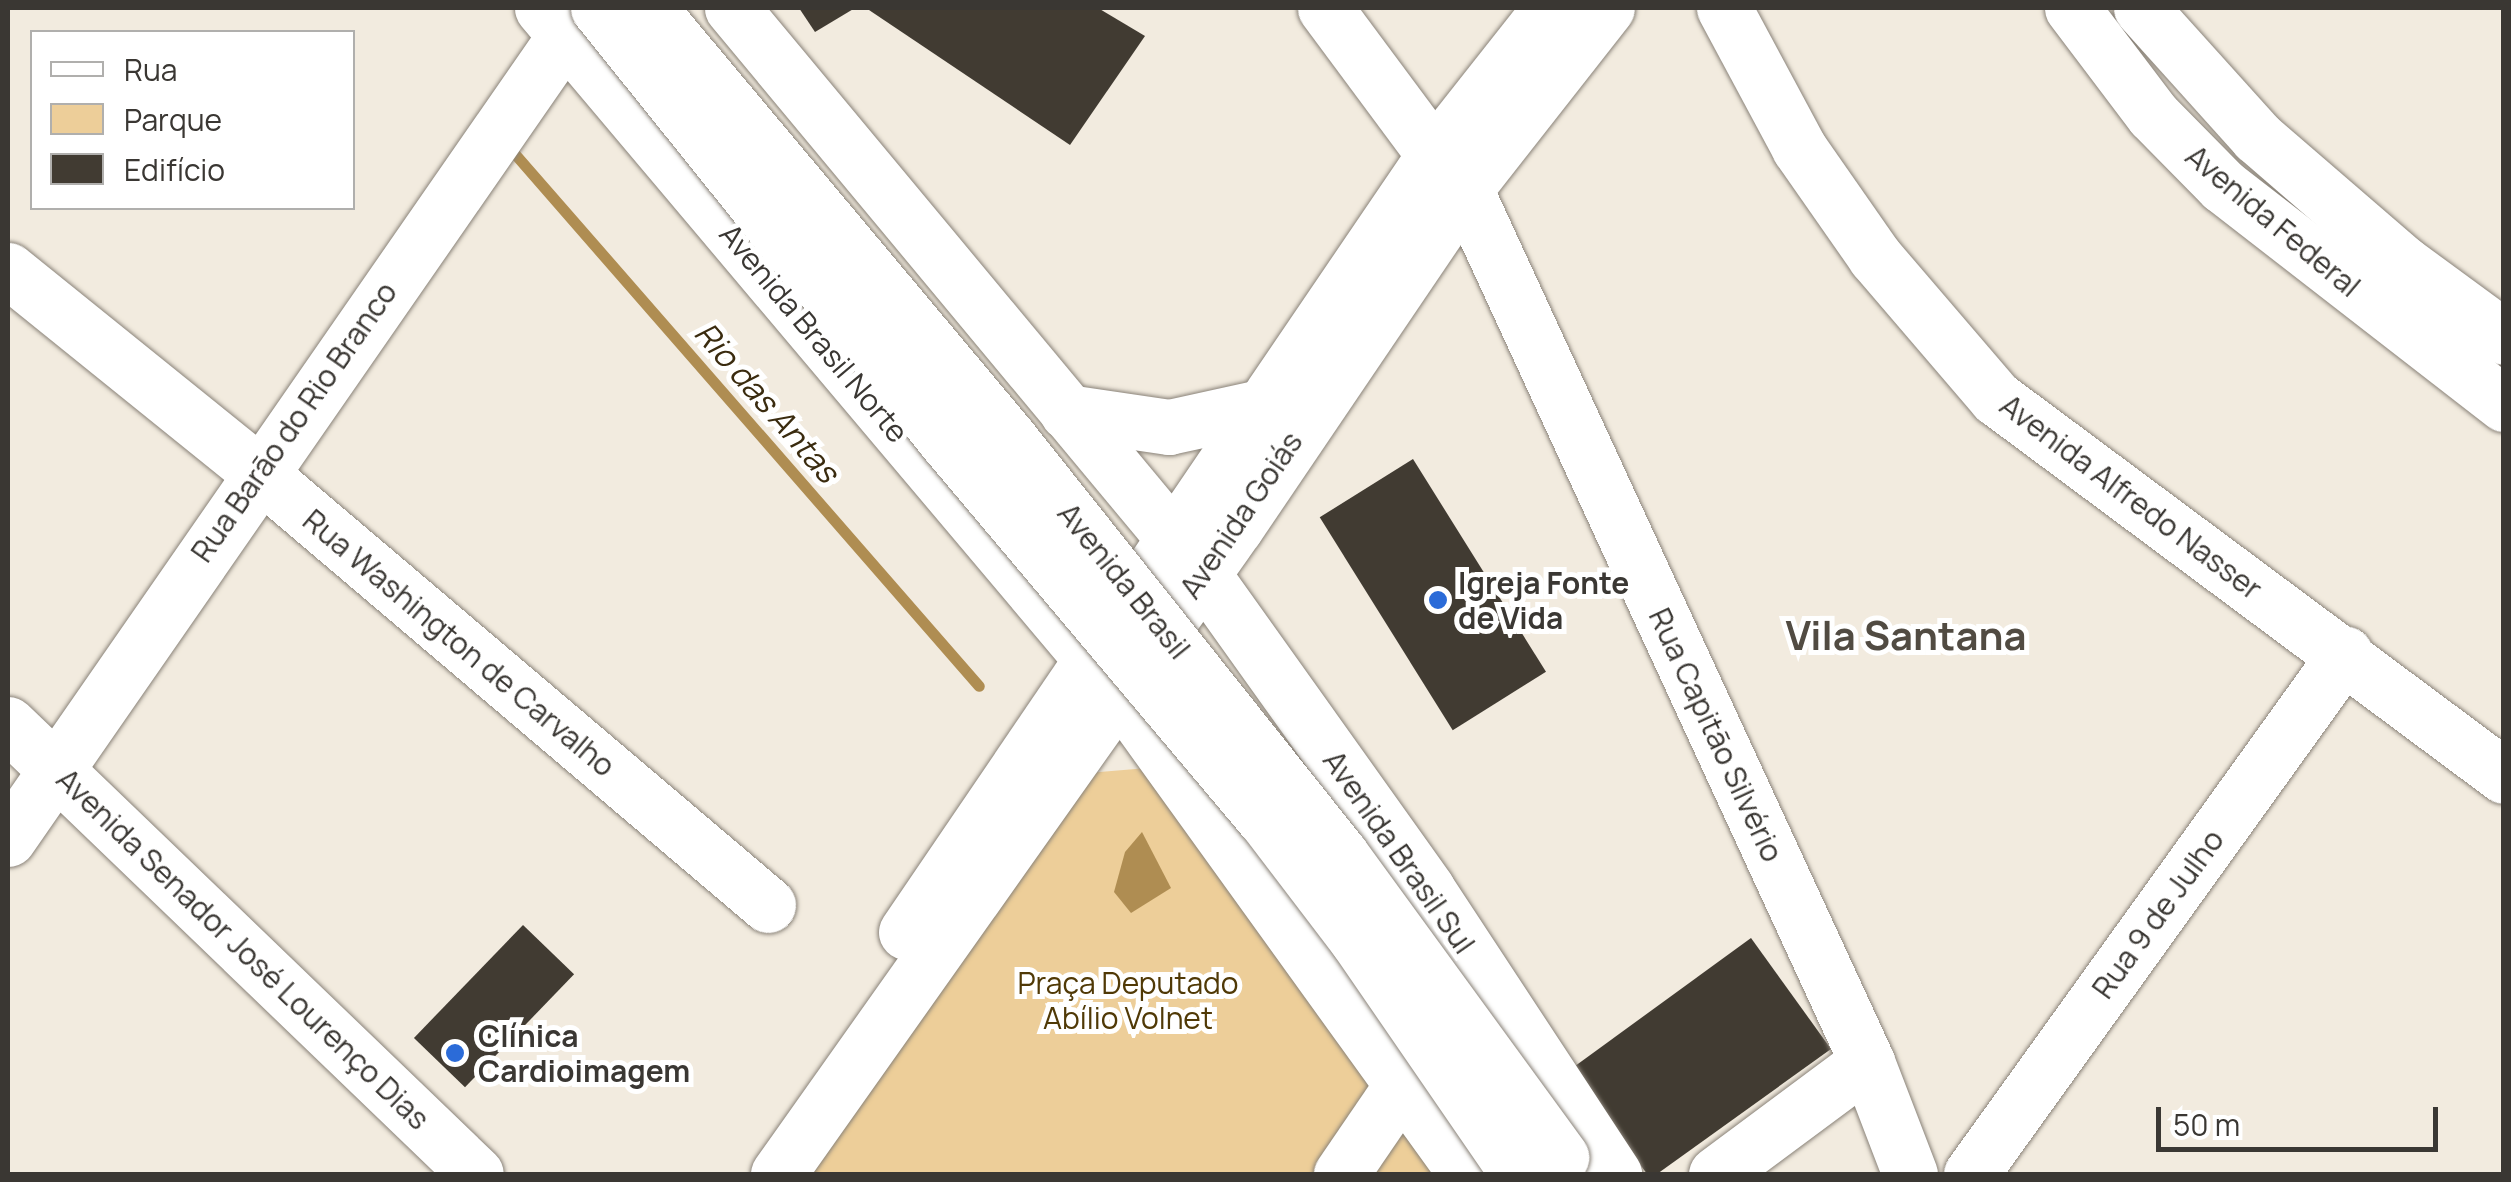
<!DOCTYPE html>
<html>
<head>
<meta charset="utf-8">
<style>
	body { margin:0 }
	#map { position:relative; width:2511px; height:1182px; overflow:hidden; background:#f2ebdf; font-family:Manrope,sans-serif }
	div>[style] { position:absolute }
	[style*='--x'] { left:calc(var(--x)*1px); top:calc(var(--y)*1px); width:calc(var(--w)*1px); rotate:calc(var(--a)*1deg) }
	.green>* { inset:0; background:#edce99 }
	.water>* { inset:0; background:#af8d52 }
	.stream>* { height:11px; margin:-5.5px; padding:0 5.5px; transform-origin:5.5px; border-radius:5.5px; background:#af8d52 }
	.building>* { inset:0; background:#413b32; transform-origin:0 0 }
	.roads { filter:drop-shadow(0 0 2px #898278) drop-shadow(0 0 2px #898278) }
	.minor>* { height:55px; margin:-27.5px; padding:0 27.5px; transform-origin:27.5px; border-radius:27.5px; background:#fff }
	.major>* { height:55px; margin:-27.5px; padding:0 27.5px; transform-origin:27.5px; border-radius:27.5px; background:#fff }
	.bridges { filter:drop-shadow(0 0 2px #898278) drop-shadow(0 0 2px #898278) }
	.major-bridge>* { height:55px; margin:-27.5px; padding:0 27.5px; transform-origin:27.5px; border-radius:27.5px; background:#fff }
	.dots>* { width:28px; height:28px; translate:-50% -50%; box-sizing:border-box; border:5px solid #fff; border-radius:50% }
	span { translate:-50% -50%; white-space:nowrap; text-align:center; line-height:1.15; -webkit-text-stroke:10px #fff; paint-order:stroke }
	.street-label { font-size:30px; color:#3a3733 }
	.poi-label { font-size:30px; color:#3a3733; font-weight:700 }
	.left { translate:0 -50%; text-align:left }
	.park-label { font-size:30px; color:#503906 }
	.water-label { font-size:32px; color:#3a2b0f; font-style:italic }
	.district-label { font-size:40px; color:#514b42; font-weight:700 }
	.frame { position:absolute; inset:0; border:10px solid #3a3733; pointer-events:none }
	.legend { position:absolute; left:30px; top:30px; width:325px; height:180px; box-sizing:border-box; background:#fff; border:2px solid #b0afad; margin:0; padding:12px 18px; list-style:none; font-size:30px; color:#3a3733 }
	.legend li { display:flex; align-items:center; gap:20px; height:50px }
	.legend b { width:50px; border:2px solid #b0afad }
	.scale { position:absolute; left:2156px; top:1107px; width:282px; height:45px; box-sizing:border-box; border:5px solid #3a3733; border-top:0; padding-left:12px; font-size:30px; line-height:35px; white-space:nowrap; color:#3a3733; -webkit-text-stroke:8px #fff; paint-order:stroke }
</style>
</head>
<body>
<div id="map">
	<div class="green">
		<i style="clip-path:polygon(1171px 766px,1465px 1174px,788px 1174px,1076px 774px)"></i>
	</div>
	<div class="water">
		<i style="clip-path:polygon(1142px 832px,1171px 888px,1131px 913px,1114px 892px,1125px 852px)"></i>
	</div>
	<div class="stream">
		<i style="--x:514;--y:153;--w:707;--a:48.9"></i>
	</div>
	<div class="building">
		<i style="clip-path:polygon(799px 8px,855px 8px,815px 32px)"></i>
		<i style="clip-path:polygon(866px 8px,1098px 8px,1145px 36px,1070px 145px)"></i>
		<i style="left:1413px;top:459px;width:251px;height:110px;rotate:58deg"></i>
		<i style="left:523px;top:925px;width:71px;height:157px;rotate:44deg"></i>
		<i style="clip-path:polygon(1751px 938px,1831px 1049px,1657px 1174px,1647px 1174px,1571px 1069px)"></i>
	</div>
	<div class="roads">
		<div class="minor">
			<i style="--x:1325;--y:8;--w:183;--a:53.4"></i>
			<i style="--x:1724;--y:8;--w:159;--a:61.8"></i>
			<i style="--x:1799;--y:148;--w:133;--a:55.1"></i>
			<i style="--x:1875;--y:257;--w:186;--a:49.4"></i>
			<i style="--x:1996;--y:398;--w:633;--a:36.65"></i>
			<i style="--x:2072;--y:8;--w:134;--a:52.9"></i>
			<i style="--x:2153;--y:115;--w:100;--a:45.4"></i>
			<i style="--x:2223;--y:186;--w:356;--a:37.8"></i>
			<i style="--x:2141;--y:8;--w:173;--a:48"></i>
			<i style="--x:2257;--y:137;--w:193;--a:40.8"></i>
			<i style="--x:2403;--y:263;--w:125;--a:36.2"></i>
			<i style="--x:1465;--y:189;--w:961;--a:65.27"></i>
			<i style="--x:1867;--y:1062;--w:120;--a:69"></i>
			<i style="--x:8;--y:270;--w:321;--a:38.9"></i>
			<i style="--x:258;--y:472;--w:669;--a:40.33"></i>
			<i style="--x:1341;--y:1174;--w:110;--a:-55.7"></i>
			<i style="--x:1716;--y:1174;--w:188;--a:-36.6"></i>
			<i style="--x:1971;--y:1174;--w:641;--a:-54.28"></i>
		</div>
		<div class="major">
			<i style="--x:542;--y:8;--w:893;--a:49.86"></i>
			<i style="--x:1118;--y:691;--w:595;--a:54.23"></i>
			<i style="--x:732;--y:8;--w:735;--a:50.24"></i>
			<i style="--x:1202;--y:573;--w:388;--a:54.5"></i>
			<i style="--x:1427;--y:889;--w:341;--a:56.7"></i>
			<i style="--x:1067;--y:412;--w:103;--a:8.4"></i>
			<i style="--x:1169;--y:427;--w:94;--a:-12.3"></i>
			<i style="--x:8;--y:724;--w:649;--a:43.88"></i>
			<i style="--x:8;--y:839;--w:1011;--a:-55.27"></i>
			<i style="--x:906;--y:932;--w:939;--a:-55.8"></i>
			<i style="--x:1434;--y:155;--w:187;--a:-51.7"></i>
			<i style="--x:778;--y:1174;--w:793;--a:-54.71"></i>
			<i style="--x:1236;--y:527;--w:408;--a:-55.9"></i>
			<i style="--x:1465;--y:189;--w:230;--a:-51.9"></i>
		</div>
	</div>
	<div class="bridges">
		<div class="major-bridge">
			<i style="--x:598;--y:8;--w:556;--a:51.21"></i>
			<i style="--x:946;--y:441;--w:493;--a:49.9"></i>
			<i style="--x:1264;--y:818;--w:153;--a:52.7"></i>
			<i style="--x:1357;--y:940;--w:284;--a:55.5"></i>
			<i style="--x:649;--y:8;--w:562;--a:50.05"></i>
			<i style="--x:1010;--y:439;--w:532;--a:51.49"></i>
			<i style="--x:1341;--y:855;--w:374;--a:53.9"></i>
		</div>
	</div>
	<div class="dots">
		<i style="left:1438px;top:600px;background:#2b6bd8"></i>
		<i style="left:455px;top:1053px;background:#2b6bd8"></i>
	</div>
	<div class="street-label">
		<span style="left:2273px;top:221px;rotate:40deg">Avenida Federal</span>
		<span style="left:814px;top:333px;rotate:50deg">Avenida Brasil Norte</span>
		<span style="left:294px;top:422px;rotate:-55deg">Rua Barão do Rio Branco</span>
		<span style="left:2131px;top:497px;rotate:37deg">Avenida Alfredo Nasser</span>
		<span style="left:1241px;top:515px;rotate:-56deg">Avenida Goiás</span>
		<span style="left:1124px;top:581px;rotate:51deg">Avenida Brasil</span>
		<span style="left:459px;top:643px;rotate:40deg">Rua Washington de Carvalho</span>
		<span style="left:1716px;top:735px;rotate:65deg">Rua Capitão Silvério</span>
		<span style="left:1399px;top:852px;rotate:55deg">Avenida Brasil Sul</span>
		<span style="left:2158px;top:914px;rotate:-54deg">Rua 9 de Julho</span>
		<span style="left:243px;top:949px;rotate:44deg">Avenida Senador José Lourenço Dias</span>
	</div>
	<div class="poi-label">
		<span class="left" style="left:1458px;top:600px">Igreja Fonte<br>de Vida</span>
		<span class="left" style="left:478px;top:1053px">Clínica<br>Cardioimagem</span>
	</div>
	<div class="park-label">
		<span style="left:1128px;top:1000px">Praça Deputado<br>Abílio Volnet</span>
	</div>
	<div class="water-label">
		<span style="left:767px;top:402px;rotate:49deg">Rio das Antas</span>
	</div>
	<div class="district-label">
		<span style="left:1906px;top:635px">Vila Santana</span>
	</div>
	<div class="frame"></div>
	<ul class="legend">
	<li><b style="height:12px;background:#fff"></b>Rua</li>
	<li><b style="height:28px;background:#edce99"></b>Parque</li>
	<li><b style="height:28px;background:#413b32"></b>Edifício</li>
	</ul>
	<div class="scale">50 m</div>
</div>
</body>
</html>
